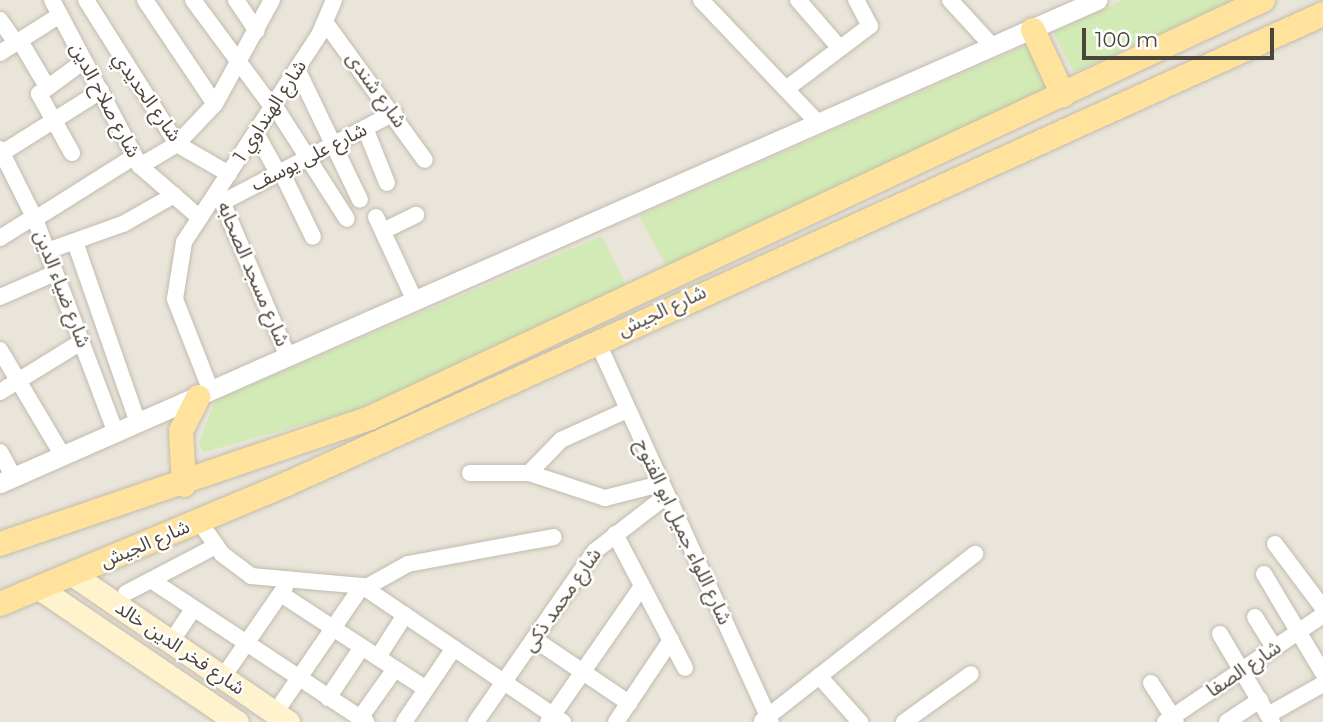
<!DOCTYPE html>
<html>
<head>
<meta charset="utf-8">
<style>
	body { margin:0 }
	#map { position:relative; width:1323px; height:722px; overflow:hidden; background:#f6f3ec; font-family:Montserrat,"Noto Sans Arabic",sans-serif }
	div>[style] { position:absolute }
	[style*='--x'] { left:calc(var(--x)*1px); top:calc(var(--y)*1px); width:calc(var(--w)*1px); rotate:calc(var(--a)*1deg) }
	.residential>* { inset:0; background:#eae5da; transform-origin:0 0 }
	.green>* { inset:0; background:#d2eab5 }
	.roads { filter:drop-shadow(0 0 2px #c2bbae) drop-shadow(0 0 2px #c2bbae) }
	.minor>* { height:16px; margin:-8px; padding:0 8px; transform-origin:8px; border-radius:8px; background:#fff }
	.tertiary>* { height:19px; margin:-9.5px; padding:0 9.5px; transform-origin:9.5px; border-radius:9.5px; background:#fff }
	.secondary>* { height:23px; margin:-11.5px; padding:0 11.5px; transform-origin:11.5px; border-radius:11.5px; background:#fff3cd }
	.primary>* { height:24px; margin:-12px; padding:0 12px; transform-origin:12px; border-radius:12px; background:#ffe39c }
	span { translate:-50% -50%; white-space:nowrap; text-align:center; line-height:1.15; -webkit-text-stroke:5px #fff; paint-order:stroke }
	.street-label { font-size:19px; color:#4b4439 }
	.scale { position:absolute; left:1082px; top:28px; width:192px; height:32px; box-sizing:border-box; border:4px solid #4b4439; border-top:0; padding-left:9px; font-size:21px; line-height:24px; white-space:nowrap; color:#4b4439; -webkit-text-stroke:5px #fff; paint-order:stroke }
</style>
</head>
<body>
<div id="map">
	<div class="residential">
		<i style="left:0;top:0;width:1323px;height:722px"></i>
	</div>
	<div class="green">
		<i style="clip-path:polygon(1123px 0,1235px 0,1074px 72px,1053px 32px)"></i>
		<i style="clip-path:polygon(1029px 44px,1052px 87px,668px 269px,639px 216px)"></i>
		<i style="clip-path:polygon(602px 236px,626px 286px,357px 410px,204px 452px,199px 443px,215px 400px)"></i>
	</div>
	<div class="roads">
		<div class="minor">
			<i style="--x:52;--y:0;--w:188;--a:62.1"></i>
			<i style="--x:140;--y:166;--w:79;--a:40.9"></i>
			<i style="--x:86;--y:0;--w:170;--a:57.7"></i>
			<i style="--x:177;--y:144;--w:60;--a:30"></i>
			<i style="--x:145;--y:0;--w:125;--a:56.1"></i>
			<i style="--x:193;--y:0;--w:134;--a:53.5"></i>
			<i style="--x:236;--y:0;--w:37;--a:56"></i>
			<i style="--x:701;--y:0;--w:168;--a:46.4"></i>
			<i style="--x:798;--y:0;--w:61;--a:49"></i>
			<i style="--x:950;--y:0;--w:64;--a:47.5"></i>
			<i style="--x:0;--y:20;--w:28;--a:55"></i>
			<i style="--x:325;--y:22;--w:170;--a:54.1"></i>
			<i style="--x:20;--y:41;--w:51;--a:59.4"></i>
			<i style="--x:0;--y:53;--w:71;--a:-32.3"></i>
			<i style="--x:297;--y:69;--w:145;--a:64.3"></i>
			<i style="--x:786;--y:89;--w:105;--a:-36.9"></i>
			<i style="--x:870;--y:26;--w:30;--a:-118"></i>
			<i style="--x:274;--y:105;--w:135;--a:57.4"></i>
			<i style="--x:365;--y:128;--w:59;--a:68.2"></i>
			<i style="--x:256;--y:133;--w:46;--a:61.2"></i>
			<i style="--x:0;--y:149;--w:78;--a:63.4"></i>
			<i style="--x:35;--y:219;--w:229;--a:69.3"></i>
			<i style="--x:2;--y:153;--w:117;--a:-32.1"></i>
			<i style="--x:72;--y:153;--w:68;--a:-119.2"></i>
			<i style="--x:39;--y:94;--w:56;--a:-36.3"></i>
			<i style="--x:140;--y:166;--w:43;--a:-30.7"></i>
			<i style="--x:177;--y:144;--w:55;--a:-46.5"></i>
			<i style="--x:215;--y:104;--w:119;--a:-61.3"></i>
			<i style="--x:281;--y:171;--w:73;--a:64.1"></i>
			<i style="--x:218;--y:192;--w:179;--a:67"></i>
			<i style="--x:223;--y:202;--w:193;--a:-27.5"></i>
			<i style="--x:376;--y:217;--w:93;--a:65.1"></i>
			<i style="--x:35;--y:219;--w:118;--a:-32.2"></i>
			<i style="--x:383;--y:231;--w:37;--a:-26"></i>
			<i style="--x:0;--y:238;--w:40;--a:-32"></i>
			<i style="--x:75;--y:242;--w:192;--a:70.8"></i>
			<i style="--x:47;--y:251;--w:81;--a:-19.6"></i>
			<i style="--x:123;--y:224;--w:59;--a:-29.6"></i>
			<i style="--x:0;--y:297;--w:60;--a:-23.6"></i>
			<i style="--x:597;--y:341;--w:419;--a:65.5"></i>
			<i style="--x:0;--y:350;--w:123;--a:59.3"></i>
			<i style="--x:211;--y:391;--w:99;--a:-111.4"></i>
			<i style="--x:175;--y:299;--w:58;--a:-81"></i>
			<i style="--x:184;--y:242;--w:249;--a:-56.9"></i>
			<i style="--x:320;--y:33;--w:36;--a:-67"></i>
			<i style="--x:0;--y:392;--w:95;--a:-31.7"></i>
			<i style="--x:0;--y:452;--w:29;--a:61"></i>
			<i style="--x:470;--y:473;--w:59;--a:0"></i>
			<i style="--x:529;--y:473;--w:46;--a:-45.9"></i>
			<i style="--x:561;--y:440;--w:72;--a:-24.4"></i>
			<i style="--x:529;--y:473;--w:80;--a:18.2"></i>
			<i style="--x:605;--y:498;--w:57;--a:-14.3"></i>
			<i style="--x:199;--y:521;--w:40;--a:55.1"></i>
			<i style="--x:222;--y:554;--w:36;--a:37"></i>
			<i style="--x:251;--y:576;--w:111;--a:5.1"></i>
			<i style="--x:362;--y:586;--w:243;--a:34.1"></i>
			<i style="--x:615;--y:534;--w:151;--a:62.4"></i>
			<i style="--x:1275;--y:544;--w:80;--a:53.1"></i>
			<i style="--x:1264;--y:574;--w:115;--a:59.2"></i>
			<i style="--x:151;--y:580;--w:258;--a:33.4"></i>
			<i style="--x:365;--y:588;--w:49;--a:-29.2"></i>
			<i style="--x:408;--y:564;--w:148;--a:-10.5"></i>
			<i style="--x:126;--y:593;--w:102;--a:-27.6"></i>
			<i style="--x:281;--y:594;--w:173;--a:33.2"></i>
			<i style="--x:1255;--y:617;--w:36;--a:58"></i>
			<i style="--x:1220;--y:634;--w:102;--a:59.4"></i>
			<i style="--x:534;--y:639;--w:115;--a:34"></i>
			<i style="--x:171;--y:642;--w:40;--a:-56"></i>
			<i style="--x:378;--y:657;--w:50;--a:-57.3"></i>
			<i style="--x:819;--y:676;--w:62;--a:48.3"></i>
			<i style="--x:223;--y:677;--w:109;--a:-55.4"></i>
			<i style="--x:1151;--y:683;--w:46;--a:57.3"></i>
			<i style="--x:328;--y:698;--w:61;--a:-56.3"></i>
			<i style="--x:275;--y:713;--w:154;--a:-55.6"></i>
			<i style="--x:1268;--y:715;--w:63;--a:-29.4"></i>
			<i style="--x:360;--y:718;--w:60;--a:-54.5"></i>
			<i style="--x:762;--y:721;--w:271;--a:-38.1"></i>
			<i style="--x:404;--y:722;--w:89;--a:-56"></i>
			<i style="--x:476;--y:722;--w:208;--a:-55.2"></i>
			<i style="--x:595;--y:551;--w:90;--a:-37.8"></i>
			<i style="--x:548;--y:722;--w:165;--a:-55.3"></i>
			<i style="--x:616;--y:722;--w:99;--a:-56.1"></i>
			<i style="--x:904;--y:722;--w:82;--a:-35.6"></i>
			<i style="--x:1165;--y:722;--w:191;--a:-34.1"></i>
			<i style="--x:1227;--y:722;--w:40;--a:-34"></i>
		</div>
		<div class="tertiary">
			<i style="--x:0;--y:483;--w:1199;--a:-23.76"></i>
		</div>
		<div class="secondary">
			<i style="--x:72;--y:574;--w:262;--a:34.4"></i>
			<i style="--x:39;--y:588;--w:239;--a:34.1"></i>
		</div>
		<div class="primary">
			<i style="--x:1033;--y:30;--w:72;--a:65.2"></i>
			<i style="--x:184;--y:485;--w:54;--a:-93.2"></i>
			<i style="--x:181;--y:431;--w:38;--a:-63"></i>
			<i style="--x:0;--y:544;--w:391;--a:-18.8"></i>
			<i style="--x:370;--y:418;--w:986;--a:-25.08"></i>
			<i style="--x:0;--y:604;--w:311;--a:-22.7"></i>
			<i style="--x:287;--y:484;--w:1138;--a:-24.4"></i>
		</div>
	</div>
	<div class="street-label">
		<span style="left:376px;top:90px;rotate:54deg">شارع شندى</span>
		<span style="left:147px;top:97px;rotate:55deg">شارع الحديدي</span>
		<span style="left:105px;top:100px;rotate:62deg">شارع صلاح الدين</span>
		<span style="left:270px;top:111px;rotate:-57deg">شارع الهنداوي 1</span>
		<span style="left:309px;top:157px;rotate:-27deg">شارع على يوسف</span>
		<span style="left:253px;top:274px;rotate:67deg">شارع مسجد الصحابه</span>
		<span style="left:62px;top:289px;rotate:69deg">شارع ضياء الدين</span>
		<span style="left:662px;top:311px;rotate:-25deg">شارع الجيش</span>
		<span style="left:683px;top:532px;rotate:65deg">شارع اللواء جميل ابو الفتوح</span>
		<span style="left:145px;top:544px;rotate:-23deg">شارع الجيش</span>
		<span style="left:562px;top:600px;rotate:-55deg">شارع محمد ذكى</span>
		<span style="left:180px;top:648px;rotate:34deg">شارع فخر الدين خالد</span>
		<span style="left:1244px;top:669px;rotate:-34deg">شارع الصفا</span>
	</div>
	<div class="scale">100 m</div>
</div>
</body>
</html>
